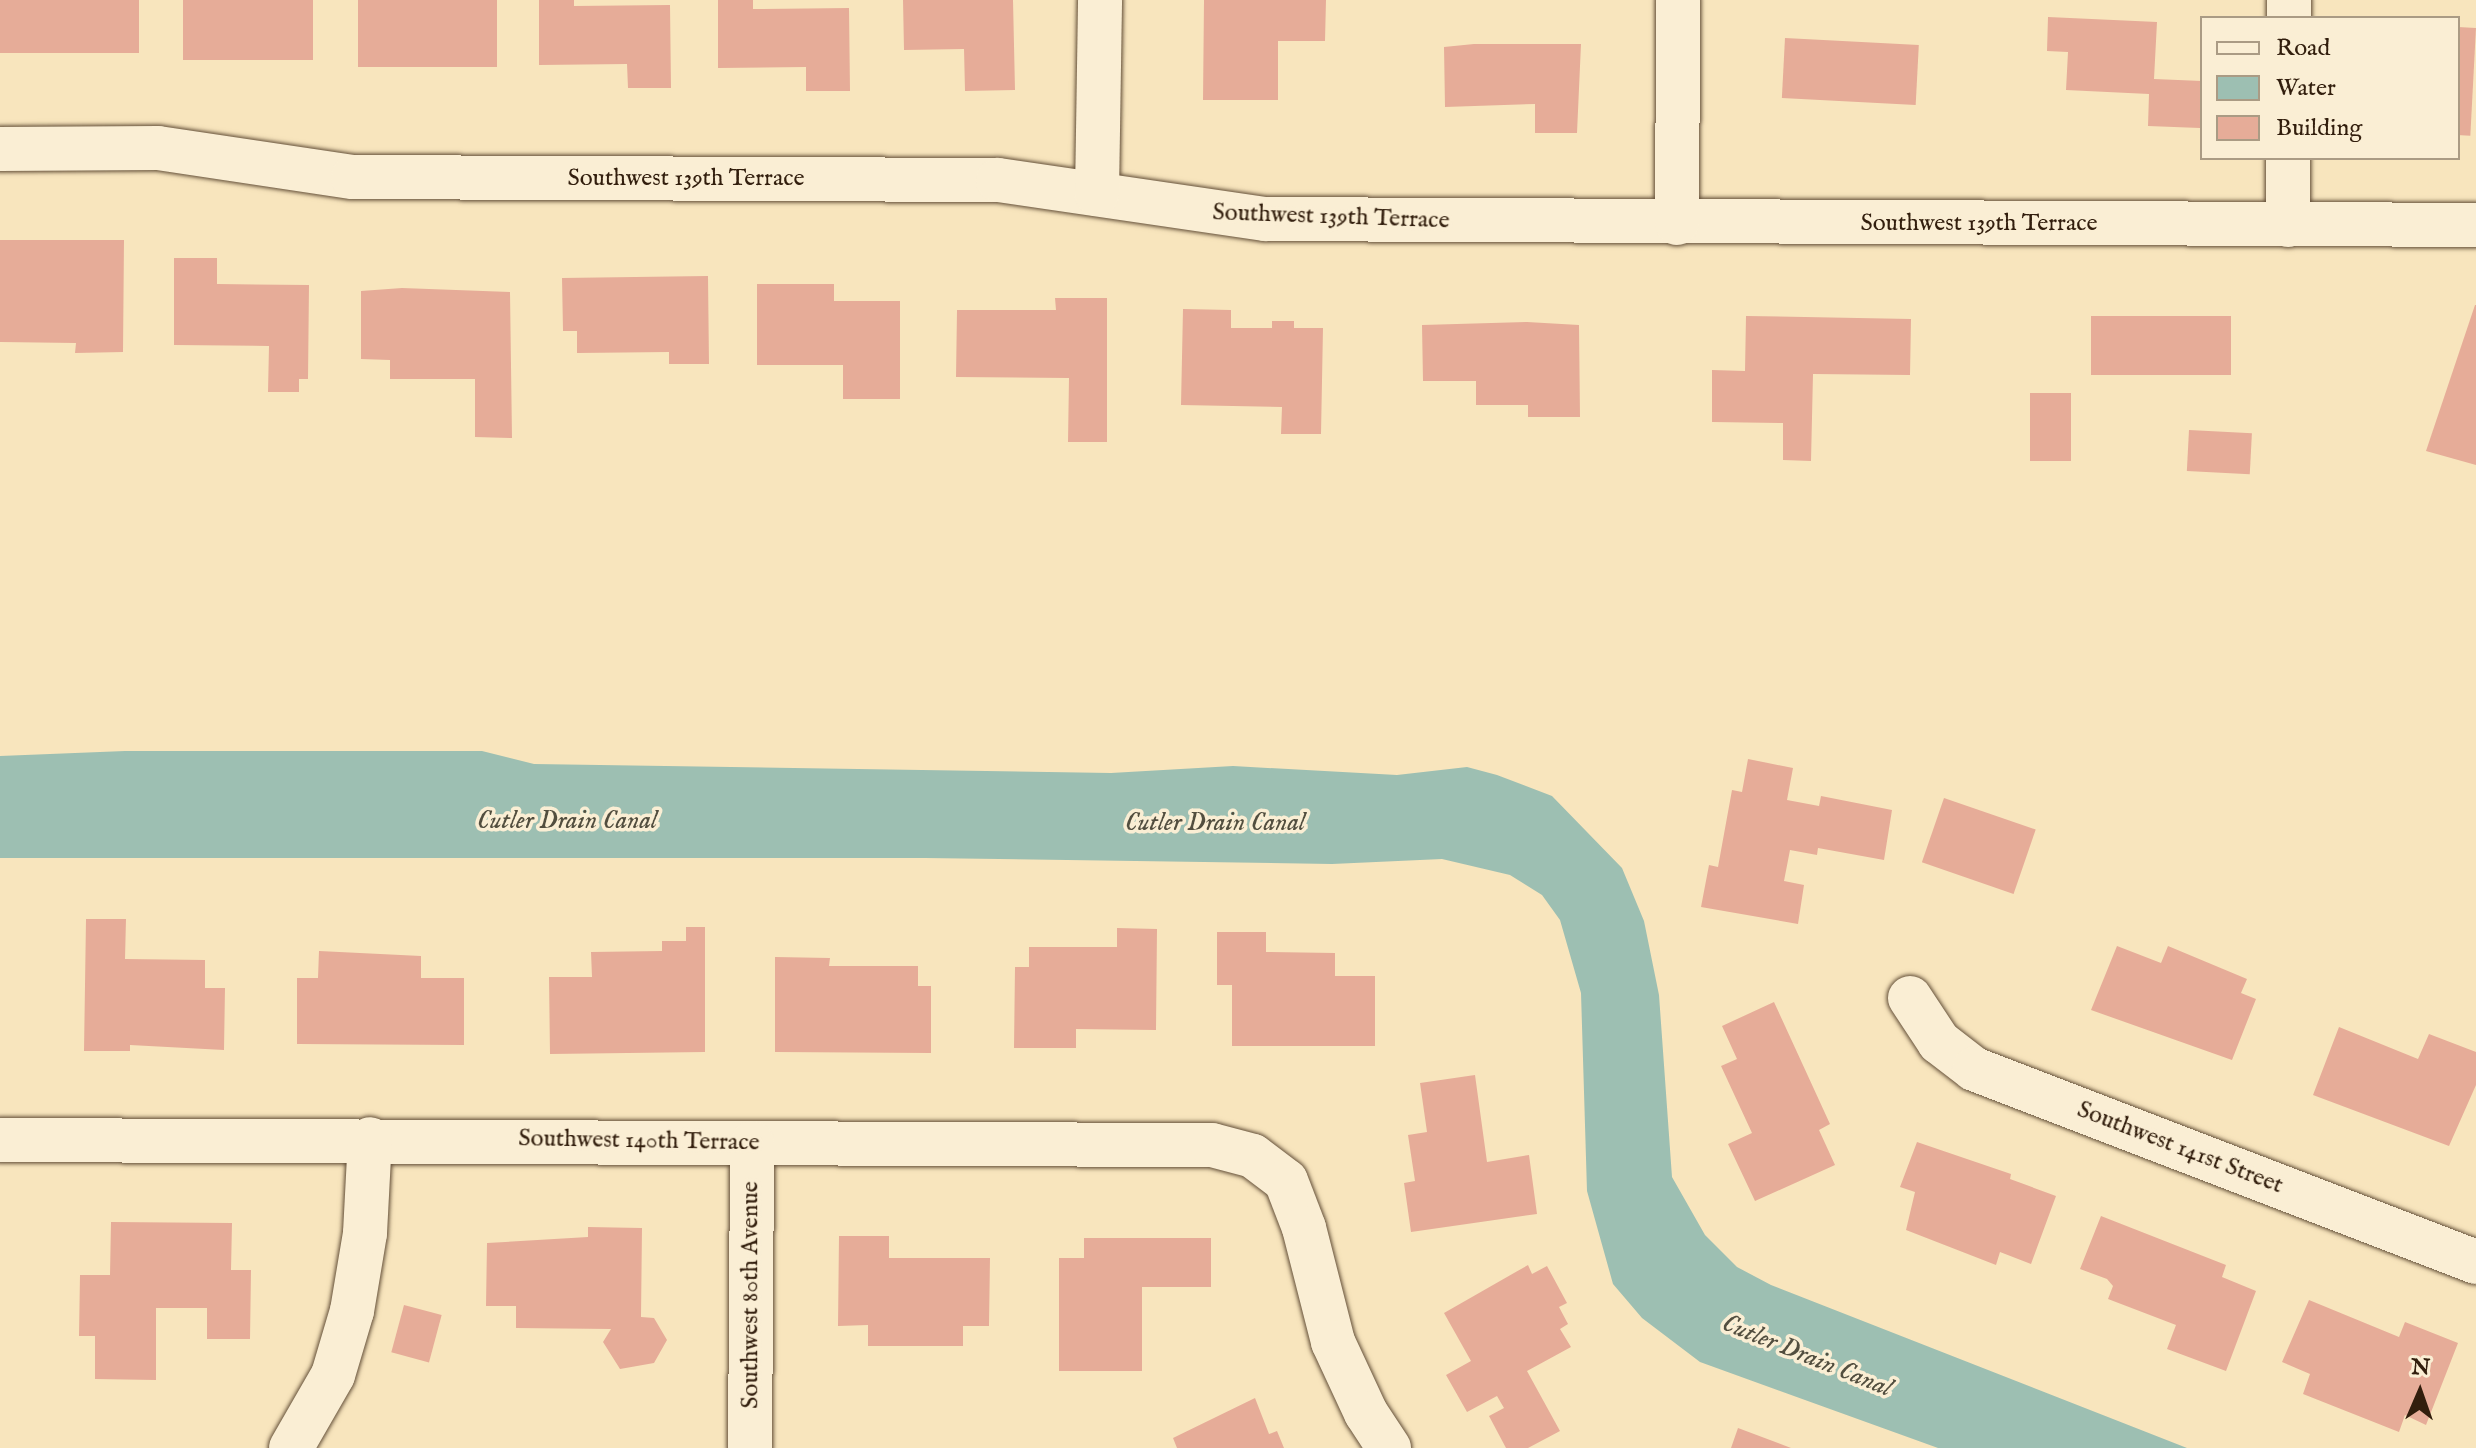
<!DOCTYPE html>
<html>
<head>
<meta charset="utf-8">
<style>
	body { margin:0 }
	#map { position:relative; width:2476px; height:1448px; overflow:hidden; background:#f8e5bd; font-family:"IM FELL English",serif }
	div>[style] { position:absolute }
	[style*='--x'] { left:calc(var(--x)*1px); top:calc(var(--y)*1px); width:calc(var(--w)*1px); rotate:calc(var(--a)*1deg) }
	.water>* { inset:0; background:#9dbfb2 }
	.building>* { inset:0; background:#e6ac98; transform-origin:0 0 }
	.roads { filter:drop-shadow(0 0 2px #645039) drop-shadow(0 0 2px #645039) }
	.street>* { height:44px; margin:-22px; padding:0 22px; transform-origin:22px; border-radius:22px; background:#faeed4 }
	span { translate:-50% -50%; white-space:nowrap; text-align:center; line-height:1.15; -webkit-text-stroke:7px #faeed4; paint-order:stroke }
	.street-label { font-size:24px; color:#321e0d }
	.water-label { font-size:26px; color:#524e3f; font-style:italic }
	.legend { position:absolute; left:2200px; top:16px; width:260px; height:144px; box-sizing:border-box; background:#faeed4; border:2px solid #aa9b84; margin:0; padding:10px 14px; list-style:none; font-size:24px; color:#321e0d }
	.legend li { display:flex; align-items:center; gap:16px; height:40px }
	.legend b { width:40px; border:2px solid #aa9b84 }
	.north { position:absolute; left:2380px; top:1352px; width:80px; height:80px; -webkit-text-stroke:6px #faeed4; paint-order:stroke; rotate:2deg; font-size:22px; font-weight:700; line-height:32px; text-align:center; color:#321e0d }
	.north::after { content:''; display:block; margin:auto; width:28px; height:36px; background:#321e0d; clip-path:polygon(50% 0,100% 100%,50% 72%,0 100%) }
</style>
</head>
<body>
<div id="map">
	<div class="water">
		<i style="clip-path:polygon(125px 751px,482px 751px,534px 764px,1111px 773px,1233px 766px,1397px 775px,1467px 767px,1497px 775px,1552px 796px,1622px 868px,1644px 921px,1659px 995px,1672px 1177px,1705px 1235px,1737px 1267px,1771px 1285px,2187px 1448px,1938px 1448px,1700px 1362px,1642px 1318px,1613px 1284px,1587px 1191px,1581px 993px,1560px 920px,1542px 895px,1510px 875px,1442px 859px,1332px 864px,925px 858px,0 858px,0 756px)"></i>
	</div>
	<div class="building">
		<i style="left:0;top:0;width:139px;height:53px"></i>
		<i style="left:183px;top:0;width:130px;height:60px"></i>
		<i style="left:358px;top:0;width:139px;height:67px"></i>
		<i style="clip-path:polygon(539px 0,574px 0,574px 6px,670px 5px,671px 88px,628px 88px,627px 64px,539px 65px)"></i>
		<i style="clip-path:polygon(718px 0,753px 0,753px 9px,849px 8px,850px 91px,806px 91px,806px 67px,718px 68px)"></i>
		<i style="clip-path:polygon(903px 0,1013px 0,1015px 90px,965px 91px,964px 49px,904px 50px)"></i>
		<i style="clip-path:polygon(1204px 0,1326px 0,1325px 41px,1278px 41px,1278px 100px,1203px 100px)"></i>
		<i style="clip-path:polygon(2048px 17px,2157px 22px,2154px 79px,2202px 81px,2200px 128px,2148px 126px,2149px 94px,2066px 90px,2068px 52px,2047px 51px)"></i>
		<i style="left:2458px;top:27px;width:18px;height:108px;rotate:3deg"></i>
		<i style="left:1785px;top:38px;width:134px;height:60px;rotate:3deg"></i>
		<i style="clip-path:polygon(1474px 44px,1581px 44px,1577px 133px,1535px 133px,1535px 104px,1445px 107px,1444px 47px)"></i>
		<i style="clip-path:polygon(0 240px,124px 240px,123px 352px,75px 353px,76px 343px,0 342px)"></i>
		<i style="clip-path:polygon(174px 258px,217px 258px,217px 284px,309px 285px,308px 379px,299px 379px,299px 392px,268px 392px,269px 346px,174px 345px)"></i>
		<i style="clip-path:polygon(708px 276px,709px 364px,669px 364px,669px 352px,577px 353px,577px 331px,563px 331px,562px 278px)"></i>
		<i style="clip-path:polygon(757px 284px,834px 284px,834px 301px,900px 301px,900px 399px,843px 399px,843px 365px,757px 365px)"></i>
		<i style="clip-path:polygon(402px 288px,510px 292px,512px 438px,475px 437px,475px 379px,390px 379px,390px 360px,361px 359px,361px 291px)"></i>
		<i style="clip-path:polygon(1055px 298px,1107px 298px,1107px 442px,1068px 442px,1069px 378px,956px 377px,957px 310px,1056px 310px)"></i>
		<i style="clip-path:polygon(2475px 305px,2476px 305px,2476px 465px,2426px 451px)"></i>
		<i style="clip-path:polygon(1183px 309px,1231px 310px,1231px 328px,1272px 328px,1272px 321px,1294px 321px,1294px 328px,1323px 328px,1321px 434px,1281px 434px,1282px 407px,1181px 405px)"></i>
		<i style="clip-path:polygon(1746px 316px,1911px 319px,1910px 375px,1813px 374px,1811px 461px,1783px 460px,1783px 423px,1712px 422px,1712px 370px,1745px 371px)"></i>
		<i style="left:2091px;top:316px;width:140px;height:59px"></i>
		<i style="clip-path:polygon(1527px 322px,1579px 325px,1580px 417px,1528px 417px,1528px 405px,1476px 405px,1476px 381px,1423px 381px,1422px 325px)"></i>
		<i style="left:2030px;top:393px;width:41px;height:68px"></i>
		<i style="left:2189px;top:430px;width:63px;height:41px;rotate:3deg"></i>
		<i style="clip-path:polygon(1748px 759px,1793px 768px,1787px 800px,1819px 806px,1821px 796px,1892px 810px,1884px 860px,1818px 848px,1817px 855px,1790px 850px,1784px 881px,1804px 885px,1798px 924px,1701px 907px,1709px 865px,1718px 867px,1732px 790px,1742px 792px)"></i>
		<i style="left:1944px;top:798px;width:97px;height:68px;rotate:19deg"></i>
		<i style="clip-path:polygon(86px 919px,126px 919px,125px 959px,205px 960px,205px 988px,225px 988px,224px 1050px,130px 1045px,130px 1051px,84px 1051px)"></i>
		<i style="clip-path:polygon(686px 927px,705px 927px,705px 1052px,550px 1054px,549px 977px,592px 977px,591px 952px,662px 951px,662px 941px,686px 941px)"></i>
		<i style="clip-path:polygon(1117px 928px,1157px 929px,1156px 1030px,1076px 1029px,1076px 1048px,1014px 1048px,1015px 967px,1029px 967px,1029px 947px,1117px 947px)"></i>
		<i style="clip-path:polygon(1217px 932px,1266px 932px,1266px 952px,1335px 953px,1335px 976px,1375px 976px,1375px 1046px,1232px 1046px,1232px 985px,1217px 985px)"></i>
		<i style="clip-path:polygon(2117px 946px,2161px 963px,2168px 946px,2247px 979px,2241px 993px,2256px 999px,2232px 1060px,2091px 1010px)"></i>
		<i style="clip-path:polygon(319px 951px,421px 956px,421px 978px,464px 978px,464px 1045px,297px 1044px,297px 978px,318px 978px)"></i>
		<i style="clip-path:polygon(775px 957px,830px 958px,829px 966px,918px 966px,918px 986px,931px 986px,931px 1053px,775px 1052px)"></i>
		<i style="clip-path:polygon(1774px 1002px,1830px 1124px,1819px 1130px,1835px 1165px,1755px 1201px,1728px 1144px,1752px 1133px,1721px 1066px,1737px 1059px,1722px 1026px)"></i>
		<i style="clip-path:polygon(2339px 1027px,2418px 1059px,2429px 1034px,2476px 1052px,2476px 1085px,2449px 1146px,2313px 1095px)"></i>
		<i style="clip-path:polygon(1475px 1075px,1487px 1162px,1529px 1155px,1537px 1214px,1411px 1232px,1404px 1183px,1415px 1181px,1408px 1135px,1427px 1132px,1420px 1083px)"></i>
		<i style="clip-path:polygon(1917px 1142px,2011px 1174px,2010px 1179px,2056px 1196px,2031px 1264px,2000px 1252px,1996px 1265px,1906px 1230px,1915px 1192px,1900px 1187px)"></i>
		<i style="clip-path:polygon(2101px 1216px,2226px 1265px,2222px 1277px,2256px 1291px,2226px 1371px,2167px 1349px,2176px 1325px,2108px 1299px,2113px 1286px,2107px 1279px,2080px 1269px)"></i>
		<i style="clip-path:polygon(111px 1222px,232px 1223px,231px 1270px,251px 1270px,250px 1339px,207px 1339px,207px 1308px,156px 1308px,156px 1380px,95px 1379px,95px 1336px,79px 1336px,80px 1275px,110px 1275px)"></i>
		<i style="clip-path:polygon(588px 1227px,642px 1228px,641px 1317px,654px 1318px,667px 1340px,654px 1363px,620px 1369px,603px 1342px,611px 1329px,516px 1328px,516px 1306px,486px 1306px,487px 1243px,588px 1237px)"></i>
		<i style="clip-path:polygon(839px 1236px,889px 1236px,889px 1258px,990px 1258px,989px 1326px,963px 1326px,963px 1346px,868px 1346px,868px 1325px,838px 1326px)"></i>
		<i style="clip-path:polygon(1084px 1238px,1211px 1238px,1211px 1287px,1142px 1287px,1142px 1371px,1059px 1371px,1059px 1258px,1084px 1258px)"></i>
		<i style="clip-path:polygon(1528px 1265px,1532px 1274px,1547px 1266px,1567px 1303px,1559px 1307px,1568px 1324px,1560px 1329px,1571px 1347px,1527px 1371px,1560px 1431px,1528px 1448px,1506px 1448px,1489px 1416px,1504px 1408px,1497px 1396px,1467px 1412px,1446px 1375px,1471px 1361px,1444px 1313px)"></i>
		<i style="clip-path:polygon(2309px 1300px,2399px 1337px,2405px 1322px,2458px 1343px,2426px 1425px,2405px 1415px,2399px 1432px,2303px 1394px,2310px 1374px,2282px 1362px)"></i>
		<i style="left:404px;top:1305px;width:39px;height:49px;rotate:15deg"></i>
		<i style="clip-path:polygon(1255px 1398px,1269px 1434px,1277px 1431px,1284px 1448px,1177px 1448px,1173px 1438px)"></i>
		<i style="clip-path:polygon(1738px 1428px,1791px 1448px,1731px 1448px)"></i>
	</div>
	<div class="roads">
		<div class="street">
			<i style="--x:2289;--y:18;--w:18;--a:-90"></i>
			<i style="--x:0;--y:149;--w:158;--a:-0.4"></i>
			<i style="--x:158;--y:148;--w:197;--a:8.5"></i>
			<i style="--x:353;--y:177;--w:645;--a:0.27"></i>
			<i style="--x:998;--y:180;--w:270;--a:8.3"></i>
			<i style="--x:1265;--y:219;--w:1211;--a:0.28"></i>
			<i style="--x:2288;--y:158;--w:67;--a:90"></i>
			<i style="--x:1097;--y:194;--w:194;--a:-89.1"></i>
			<i style="--x:1677;--y:223;--w:223;--a:-89.7"></i>
			<i style="--x:1910;--y:998;--w:53;--a:56.6"></i>
			<i style="--x:1939;--y:1042;--w:44;--a:37.6"></i>
			<i style="--x:1974;--y:1069;--w:538;--a:21.03"></i>
			<i style="--x:0;--y:1140;--w:1212;--a:0.24"></i>
			<i style="--x:1212;--y:1145;--w:42;--a:15"></i>
			<i style="--x:1253;--y:1156;--w:41;--a:37.1"></i>
			<i style="--x:1286;--y:1181;--w:50;--a:69"></i>
			<i style="--x:1304;--y:1228;--w:118;--a:75.7"></i>
			<i style="--x:1333;--y:1342;--w:78;--a:65.1"></i>
			<i style="--x:1366;--y:1413;--w:42;--a:56.7"></i>
			<i style="--x:291;--y:1448;--w:84;--a:-60.1"></i>
			<i style="--x:333;--y:1375;--w:67;--a:-73.5"></i>
			<i style="--x:352;--y:1311;--w:79;--a:-80.5"></i>
			<i style="--x:365;--y:1233;--w:94;--a:-87"></i>
			<i style="--x:750;--y:1448;--w:305;--a:-89.6"></i>
		</div>
	</div>
	<div class="street-label">
		<span style="left:686px;top:179px">Southwest 139th Terrace</span>
		<span style="left:1331px;top:217px;rotate:2deg">Southwest 139th Terrace</span>
		<span style="left:1979px;top:224px">Southwest 139th Terrace</span>
		<span style="left:639px;top:1141px;rotate:1deg">Southwest 140th Terrace</span>
		<span style="left:2180px;top:1148px;rotate:21deg">Southwest 141st Street</span>
		<span style="left:751px;top:1295px;rotate:-90deg">Southwest 80th Avenue</span>
	</div>
	<div class="water-label">
		<span style="left:567px;top:821px">Cutler Drain Canal</span>
		<span style="left:1215px;top:823px">Cutler Drain Canal</span>
		<span style="left:1807px;top:1356px;rotate:22deg">Cutler Drain Canal</span>
	</div>
	<ul class="legend">
	<li><b style="height:10px;background:#faeed4"></b>Road</li>
	<li><b style="height:22px;background:#9dbfb2"></b>Water</li>
	<li><b style="height:22px;background:#e6ac98"></b>Building</li>
	</ul>
	<div class="north">N</div>
</div>
</body>
</html>
